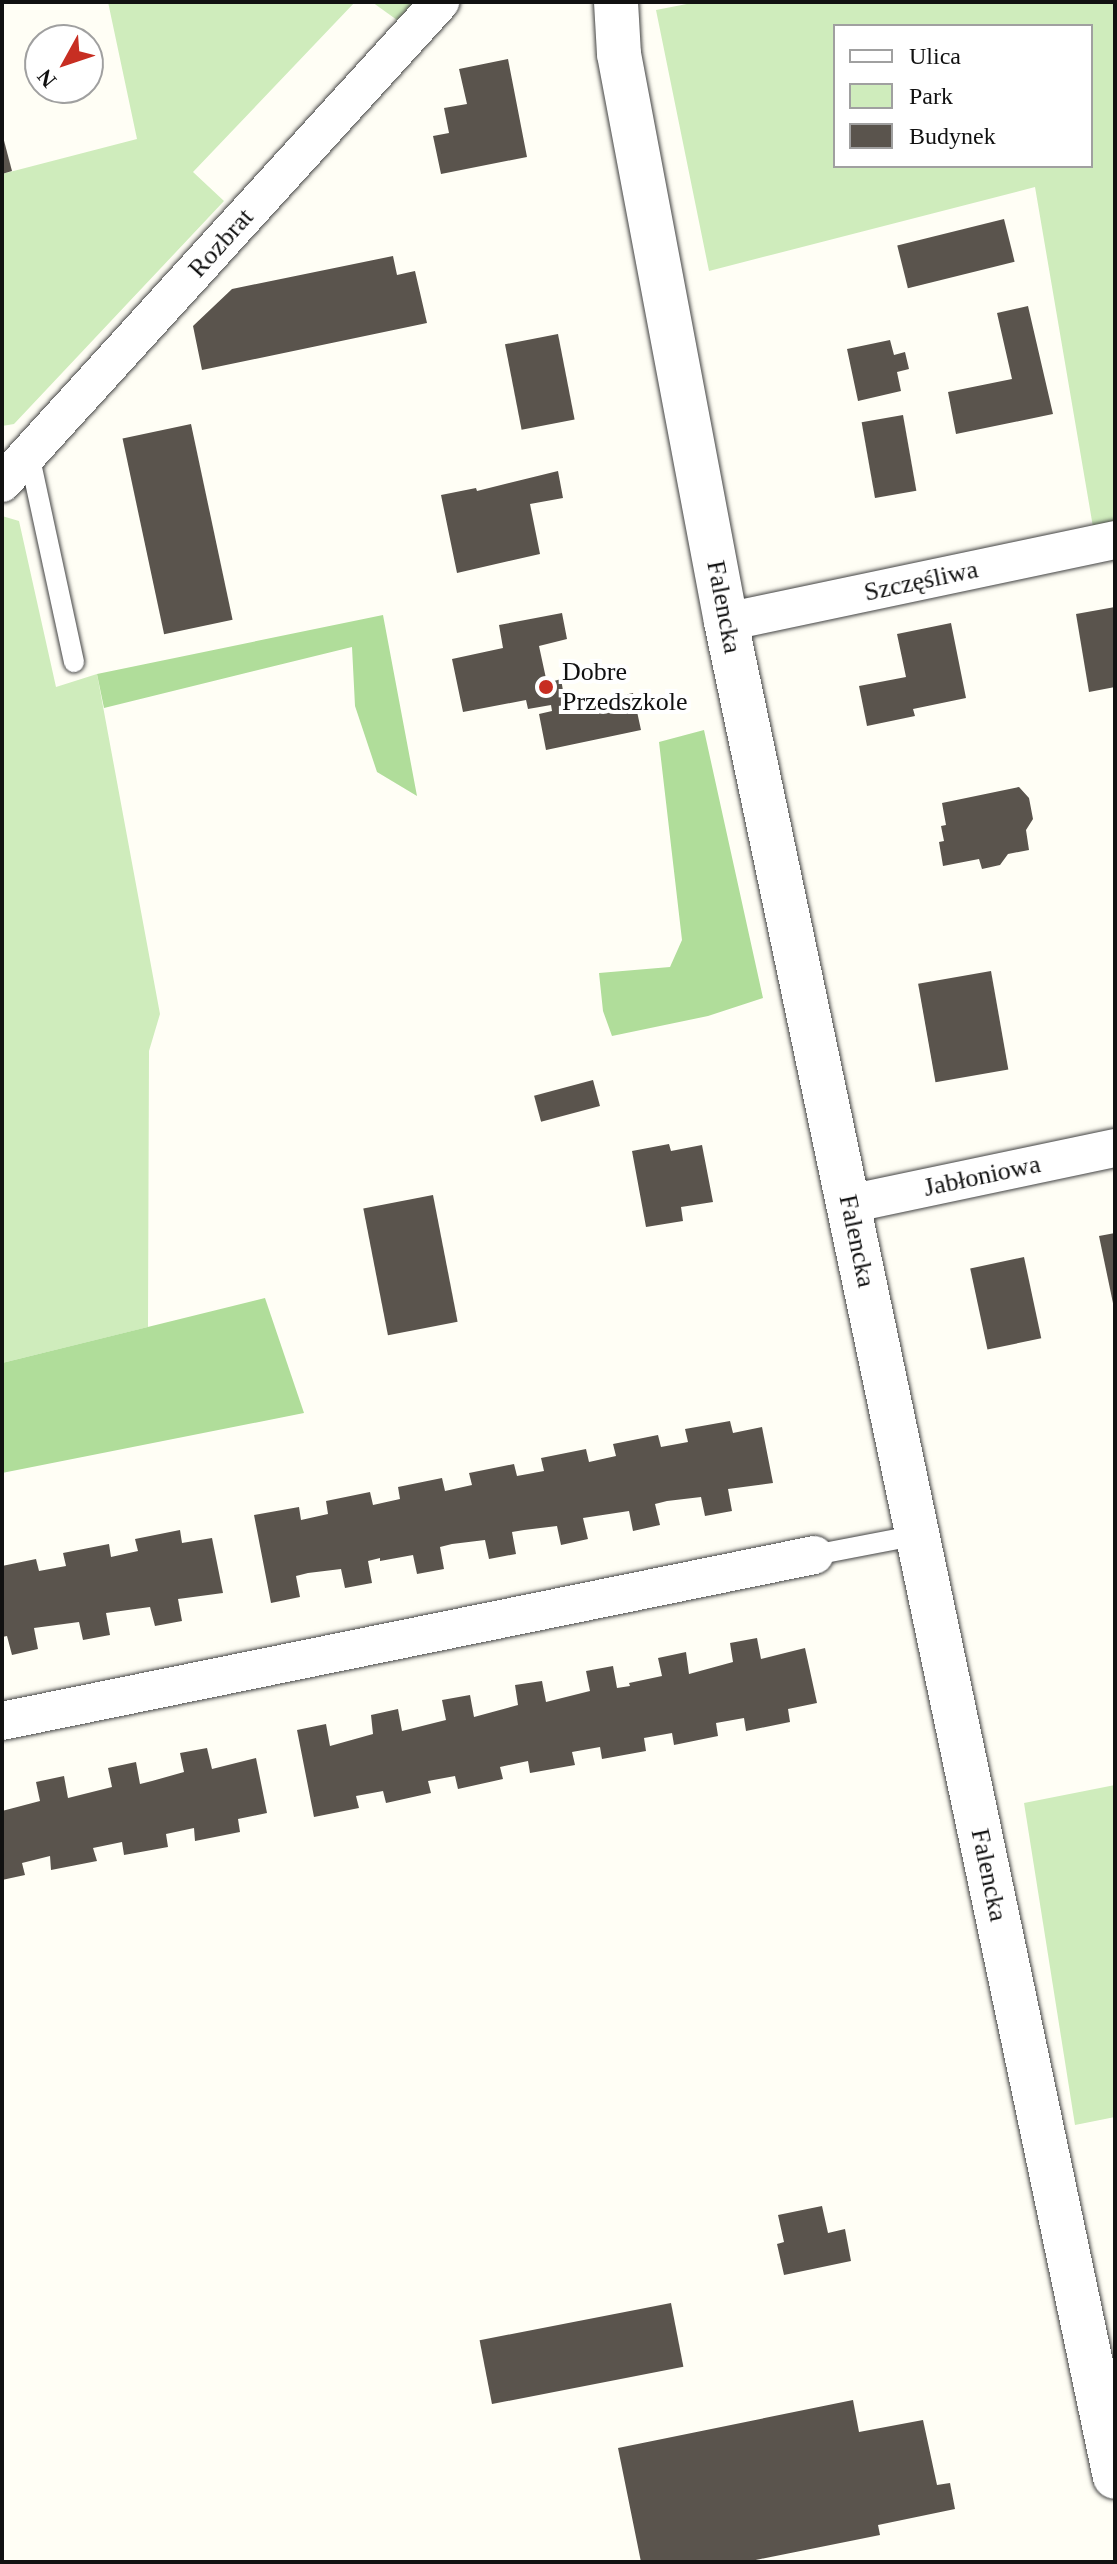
<!DOCTYPE html>
<html>
<head>
<meta charset="utf-8">
<style>
	body { margin:0 }
	#map { position:relative; width:1117px; height:2564px; overflow:hidden; background:#fffef5; font-family:Georgia,serif }
	div>[style] { position:absolute }
	[style*='--x'] { left:calc(var(--x)*1px); top:calc(var(--y)*1px); width:calc(var(--w)*1px); rotate:calc(var(--a)*1deg) }
	.green>* { inset:0; background:#cfecbc }
	.forest>* { inset:0; background:#b0dd9a }
	.building>* { inset:0; background:#5a544d; transform-origin:0 0 }
	.roads { filter:drop-shadow(0 0 2px #444) drop-shadow(0 0 2px #444) }
	.service>* { height:20px; margin:-10px; padding:0 10px; transform-origin:10px; border-radius:10px; background:#fff }
	.minor>* { height:38px; margin:-19px; padding:0 19px; transform-origin:19px; border-radius:19px; background:#fff }
	.tertiary>* { height:44px; margin:-22px; padding:0 22px; transform-origin:22px; border-radius:22px; background:#fff }
	.dots>* { width:22px; height:22px; translate:-50% -50%; box-sizing:border-box; border:4px solid #fff; border-radius:50% }
	span { translate:-50% -50%; white-space:nowrap; text-align:center; line-height:1.15; -webkit-text-stroke:8px #fff; paint-order:stroke }
	.street-label { font-size:26px; color:#111 }
	.poi-label { font-size:26px; color:#111 }
	.left { translate:0 -50%; text-align:left }
	.frame { position:absolute; inset:0; border:4px solid #111; pointer-events:none }
	.legend { position:absolute; left:833px; top:24px; width:260px; height:144px; box-sizing:border-box; background:#fff; border:2px solid #a0a0a0; margin:0; padding:10px 14px; list-style:none; font-size:24px; color:#111 }
	.legend li { display:flex; align-items:center; gap:16px; height:40px }
	.legend b { width:40px; border:2px solid #a0a0a0 }
	.north { position:absolute; left:24px; top:24px; width:80px; height:80px; box-sizing:border-box; background:#fff; border:2px solid #a0a0a0; border-radius:50%; rotate:230deg; font-size:22px; font-weight:700; line-height:32px; text-align:center; color:#111 }
	.north::after { content:''; display:block; margin:auto; width:28px; height:36px; background:#c72e22; clip-path:polygon(50% 0,100% 100%,50% 72%,0 100%) }
</style>
</head>
<body>
<div id="map">
	<div class="green">
		<i style="clip-path:polygon(108px 2px,355px 2px,193px 172px,224px 201px,14px 424px,2px 426px,2px 174px,137px 139px)"></i>
		<i style="clip-path:polygon(372px 2px,414px 2px,397px 20px)"></i>
		<i style="clip-path:polygon(evenodd,697px 2px,1115px 2px,1115px 523px,1093px 527px,1035px 187px,709px 271px,656px 10px,697px 2px,835px 26px,1091px 26px,1091px 166px,835px 166px,835px 26px)"></i>
		<i style="clip-path:polygon(2px 516px,19px 521px,56px 687px,97px 674px,160px 1014px,149px 1051px,148px 1327px,2px 1363px)"></i>
		<i style="clip-path:polygon(1115px 1785px,1115px 2117px,1075px 2125px,1024px 1803px)"></i>
	</div>
	<div class="forest">
		<i style="clip-path:polygon(383px 615px,417px 796px,377px 772px,355px 706px,352px 647px,104px 708px,97px 674px)"></i>
		<i style="clip-path:polygon(704px 730px,763px 998px,708px 1016px,612px 1036px,603px 1011px,599px 973px,670px 967px,682px 940px,659px 742px)"></i>
		<i style="clip-path:polygon(265px 1298px,304px 1413px,2px 1473px,2px 1363px)"></i>
	</div>
	<div class="building">
		<i style="clip-path:polygon(508px 59px,527px 157px,441px 174px,433px 136px,449px 133px,444px 108px,467px 104px,459px 69px)"></i>
		<i style="clip-path:polygon(2px 133px,12px 171px,2px 174px)"></i>
		<i style="left:1004px;top:219px;width:44px;height:110px;rotate:76deg"></i>
		<i style="clip-path:polygon(393px 256px,397px 275px,415px 271px,427px 323px,202px 370px,193px 326px,232px 289px)"></i>
		<i style="clip-path:polygon(1028px 306px,1053px 414px,956px 434px,948px 392px,1012px 379px,997px 313px)"></i>
		<i style="left:558px;top:334px;width:87px;height:54px;rotate:79deg"></i>
		<i style="clip-path:polygon(890px 340px,894px 355px,905px 352px,909px 369px,897px 372px,901px 391px,858px 401px,847px 349px)"></i>
		<i style="left:903px;top:415px;width:77px;height:42px;rotate:80deg"></i>
		<i style="left:191px;top:424px;width:200px;height:70px;rotate:78deg"></i>
		<i style="clip-path:polygon(558px 471px,563px 498px,530px 504px,540px 554px,457px 573px,441px 495px,476px 488px,477px 491px)"></i>
		<i style="clip-path:polygon(1115px 607px,1115px 687px,1089px 692px,1076px 614px)"></i>
		<i style="clip-path:polygon(562px 613px,567px 639px,539px 646px,547px 683px,561px 679px,566px 708px,633px 693px,641px 730px,546px 750px,539px 714px,552px 711px,551px 705px,528px 709px,526px 700px,463px 712px,452px 659px,503px 648px,499px 625px)"></i>
		<i style="clip-path:polygon(951px 623px,966px 698px,913px 709px,915px 716px,867px 726px,859px 686px,906px 677px,897px 634px)"></i>
		<i style="clip-path:polygon(1019px 787px,1029px 798px,1033px 819px,1026px 830px,1029px 850px,1008px 854px,1000px 865px,982px 869px,979px 859px,943px 866px,939px 842px,944px 841px,941px 826px,946px 825px,942px 803px)"></i>
		<i style="left:991px;top:971px;width:100px;height:74px;rotate:80deg"></i>
		<i style="left:593px;top:1080px;width:27px;height:61px;rotate:75deg"></i>
		<i style="clip-path:polygon(669px 1144px,671px 1151px,702px 1145px,713px 1202px,681px 1207px,683px 1221px,646px 1227px,632px 1151px)"></i>
		<i style="left:433px;top:1195px;width:129px;height:71px;rotate:79deg"></i>
		<i style="clip-path:polygon(1115px 1233px,1115px 1308px,1114px 1308px,1099px 1236px)"></i>
		<i style="left:1024px;top:1257px;width:83px;height:55px;rotate:78deg"></i>
		<i style="clip-path:polygon(730px 1421px,733px 1433px,762px 1427px,773px 1483px,728px 1489px,732px 1511px,705px 1516px,701px 1497px,667px 1501px,655px 1504px,660px 1525px,633px 1531px,629px 1511px,583px 1518px,588px 1539px,561px 1545px,557px 1526px,524px 1530px,512px 1532px,516px 1554px,489px 1559px,485px 1540px,452px 1544px,440px 1547px,444px 1569px,417px 1574px,413px 1555px,380px 1561px,380px 1558px,368px 1561px,372px 1583px,345px 1588px,341px 1569px,308px 1573px,296px 1576px,300px 1597px,271px 1603px,254px 1515px,299px 1507px,301px 1520px,328px 1514px,326px 1501px,370px 1492px,373px 1505px,400px 1499px,398px 1487px,442px 1478px,445px 1491px,472px 1485px,469px 1473px,514px 1464px,517px 1476px,544px 1471px,541px 1458px,586px 1449px,589px 1462px,616px 1456px,613px 1444px,658px 1435px,661px 1447px,688px 1442px,685px 1429px)"></i>
		<i style="clip-path:polygon(180px 1530px,182px 1543px,212px 1538px,223px 1593px,178px 1599px,182px 1621px,155px 1626px,150px 1607px,106px 1613px,110px 1635px,83px 1640px,79px 1622px,34px 1628px,38px 1649px,12px 1655px,7px 1636px,2px 1637px,2px 1566px,36px 1559px,39px 1571px,66px 1566px,63px 1553px,109px 1544px,111px 1557px,138px 1551px,135px 1539px)"></i>
		<i style="clip-path:polygon(757px 1638px,761px 1659px,805px 1648px,817px 1703px,788px 1709px,790px 1722px,746px 1731px,744px 1718px,716px 1723px,718px 1736px,674px 1745px,672px 1733px,644px 1738px,646px 1751px,602px 1759px,600px 1747px,572px 1752px,575px 1765px,530px 1773px,528px 1761px,500px 1767px,503px 1779px,458px 1789px,455px 1776px,428px 1781px,431px 1793px,386px 1803px,383px 1791px,356px 1796px,359px 1808px,314px 1817px,297px 1730px,326px 1724px,330px 1746px,373px 1734px,371px 1715px,398px 1709px,402px 1731px,446px 1720px,442px 1700px,470px 1695px,474px 1717px,518px 1705px,515px 1685px,542px 1681px,546px 1702px,590px 1691px,586px 1671px,613px 1666px,617px 1688px,630px 1686px,629px 1683px,662px 1676px,658px 1658px,686px 1652px,689px 1674px,733px 1662px,730px 1643px)"></i>
		<i style="clip-path:polygon(207px 1748px,212px 1769px,256px 1758px,267px 1813px,238px 1819px,240px 1832px,195px 1841px,194px 1828px,166px 1834px,168px 1847px,124px 1855px,122px 1842px,93px 1848px,97px 1861px,51px 1870px,50px 1856px,22px 1863px,25px 1875px,2px 1880px,2px 1811px,40px 1801px,36px 1782px,64px 1776px,68px 1798px,112px 1787px,108px 1768px,136px 1762px,140px 1784px,152px 1781px,184px 1772px,180px 1753px)"></i>
		<i style="clip-path:polygon(822px 2206px,828px 2233px,845px 2229px,851px 2261px,784px 2275px,777px 2244px,784px 2242px,778px 2215px)"></i>
		<i style="left:671px;top:2303px;width:65px;height:195px;rotate:79deg"></i>
		<i style="clip-path:polygon(853px 2400px,859px 2432px,923px 2420px,937px 2485px,950px 2483px,955px 2509px,878px 2525px,880px 2535px,746px 2562px,641px 2562px,618px 2448px)"></i>
	</div>
	<div class="roads">
		<div class="service">
			<i style="--x:29;--y:454;--w:213;--a:77.8"></i>
			<i style="--x:814;--y:1555;--w:106;--a:-10.9"></i>
		</div>
		<div class="minor">
			<i style="--x:2;--y:483;--w:651;--a:-47.68"></i>
			<i style="--x:726;--y:622;--w:398;--a:-11.9"></i>
			<i style="--x:849;--y:1204;--w:272;--a:-11.9"></i>
			<i style="--x:2;--y:1721;--w:829;--a:-11.55"></i>
		</div>
		<div class="tertiary">
			<i style="--x:616;--y:2;--w:52;--a:86.7"></i>
			<i style="--x:619;--y:54;--w:578;--a:79.33"></i>
			<i style="--x:726;--y:622;--w:1895;--a:78.16"></i>
		</div>
	</div>
	<div class="dots">
		<i style="left:546px;top:687px;background:#c72e22"></i>
	</div>
	<div class="street-label">
		<span style="left:221px;top:243px;rotate:-48deg">Rozbrat</span>
		<span style="left:921px;top:581px;rotate:-12deg">Szczęśliwa</span>
		<span style="left:724px;top:607px;rotate:79deg">Falencka</span>
		<span style="left:982px;top:1176px;rotate:-12deg">Jabłoniowa</span>
		<span style="left:857px;top:1241px;rotate:78deg">Falencka</span>
		<span style="left:989px;top:1875px;rotate:78deg">Falencka</span>
	</div>
	<div class="poi-label">
		<span class="left" style="left:562px;top:687px">Dobre<br>Przedszkole</span>
	</div>
	<div class="frame"></div>
	<ul class="legend">
	<li><b style="height:10px;background:#fff"></b>Ulica</li>
	<li><b style="height:22px;background:#cfecbc"></b>Park</li>
	<li><b style="height:22px;background:#5a544d"></b>Budynek</li>
	</ul>
	<div class="north">N</div>
</div>
</body>
</html>
